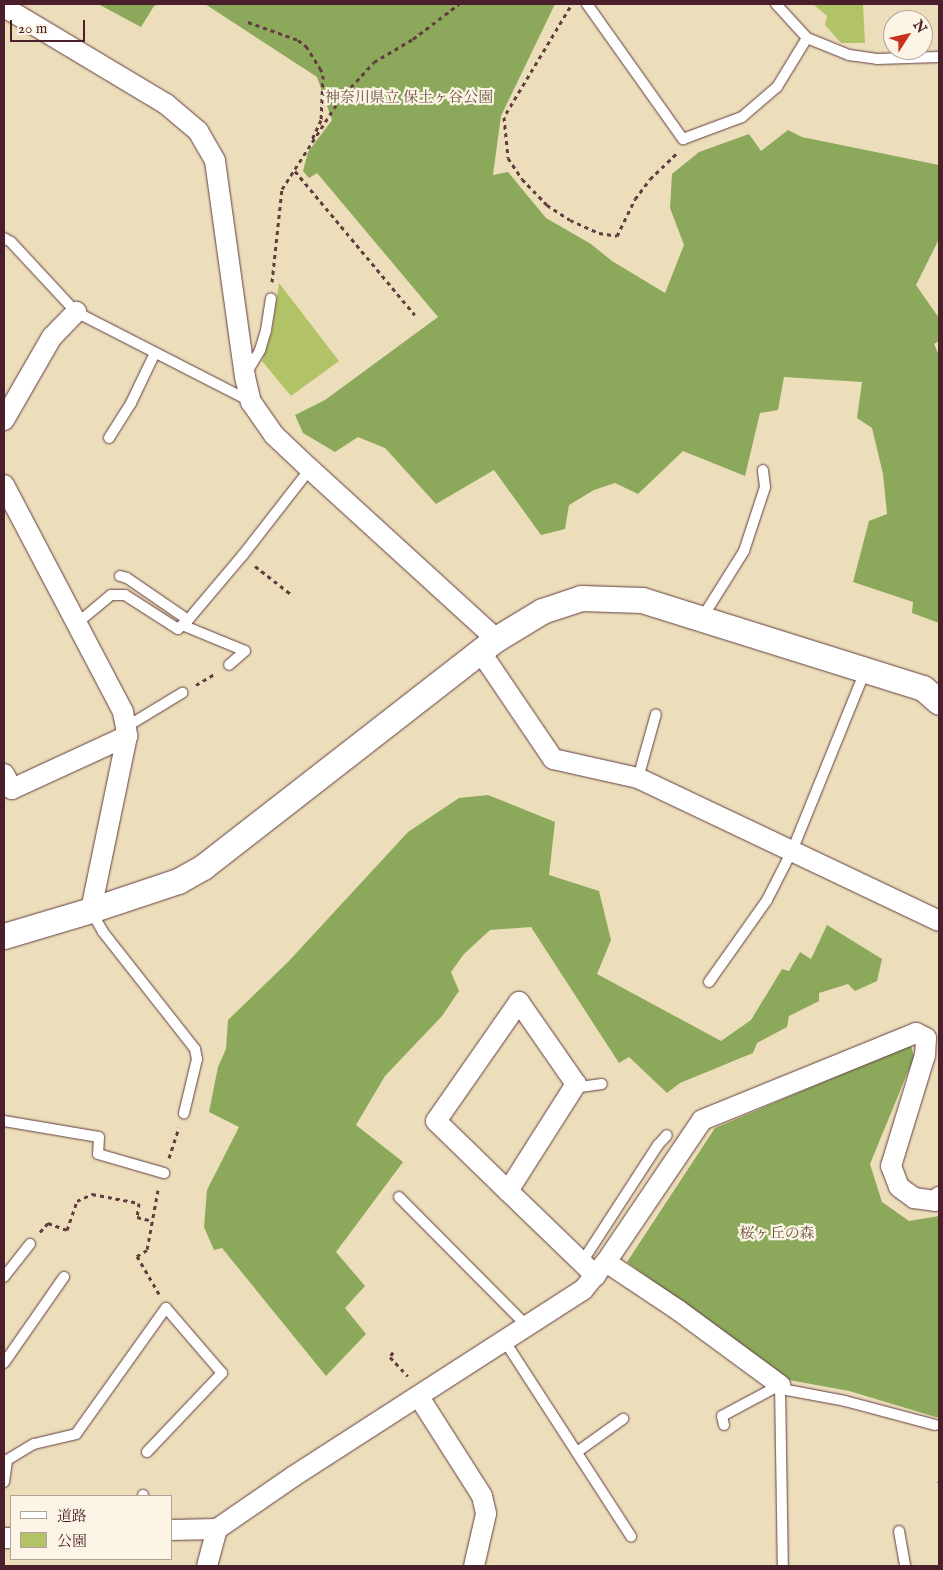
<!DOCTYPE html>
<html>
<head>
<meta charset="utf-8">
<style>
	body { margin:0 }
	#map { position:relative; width:943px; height:1570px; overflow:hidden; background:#ecdeba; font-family:"IM FELL English","Noto Serif JP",serif }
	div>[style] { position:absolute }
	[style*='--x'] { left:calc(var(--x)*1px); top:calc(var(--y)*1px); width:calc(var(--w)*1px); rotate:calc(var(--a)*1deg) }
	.green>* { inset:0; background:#b1c366 }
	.forest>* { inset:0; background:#8ca95b }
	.path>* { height:3px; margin-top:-1.5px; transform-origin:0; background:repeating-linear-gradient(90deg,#623c40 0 4px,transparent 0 8px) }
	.roads { filter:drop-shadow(0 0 1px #623c40) drop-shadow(0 0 1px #623c40) }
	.service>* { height:10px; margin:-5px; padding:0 5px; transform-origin:5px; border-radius:5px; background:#fff }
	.minor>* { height:20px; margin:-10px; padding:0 10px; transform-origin:10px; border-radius:10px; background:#fff }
	.tertiary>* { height:25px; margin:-12.5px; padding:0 12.5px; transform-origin:12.5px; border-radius:12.5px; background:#fff }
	span { translate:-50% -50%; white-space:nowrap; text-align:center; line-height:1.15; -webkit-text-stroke:4.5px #fcf5e5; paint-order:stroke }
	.park-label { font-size:15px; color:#69503d }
	.frame { position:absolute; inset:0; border:5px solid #4a1f2b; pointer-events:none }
	.legend { position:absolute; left:10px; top:1495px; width:162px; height:65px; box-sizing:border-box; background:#fcf5e5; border:1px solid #b59f9b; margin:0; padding:6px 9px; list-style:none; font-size:15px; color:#4a1f2b }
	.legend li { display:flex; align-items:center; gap:10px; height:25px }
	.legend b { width:25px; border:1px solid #b59f9b }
	.north { position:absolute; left:883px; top:10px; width:50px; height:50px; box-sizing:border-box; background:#fcf5e5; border:1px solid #b59f9b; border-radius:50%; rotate:55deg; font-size:14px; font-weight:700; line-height:20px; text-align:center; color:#4a1f2b }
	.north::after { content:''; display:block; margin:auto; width:18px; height:22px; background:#c8321e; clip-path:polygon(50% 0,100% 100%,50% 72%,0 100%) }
	.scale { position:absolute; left:10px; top:20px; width:75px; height:22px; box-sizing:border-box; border:2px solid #4a1f2b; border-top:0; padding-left:6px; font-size:15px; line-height:18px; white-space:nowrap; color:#4a1f2b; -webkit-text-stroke:4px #fcf5e5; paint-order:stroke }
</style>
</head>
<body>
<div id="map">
	<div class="green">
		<i style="clip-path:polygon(813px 4px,863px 4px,865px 43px,841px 43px,825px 25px,827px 16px)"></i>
		<i style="clip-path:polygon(279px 283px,339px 361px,291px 396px,262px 361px,272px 332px)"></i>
	</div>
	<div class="forest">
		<i style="clip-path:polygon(98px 4px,159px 4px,154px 6px,141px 27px)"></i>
		<i style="clip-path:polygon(205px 4px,555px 4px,501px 116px,493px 175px,508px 172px,546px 218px,591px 244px,612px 261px,665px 293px,684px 245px,670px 208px,672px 174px,699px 152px,749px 134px,761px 151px,788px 130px,802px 137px,939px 165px,939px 239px,916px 285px,939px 318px,939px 341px,934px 344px,939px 355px,939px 623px,912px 613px,913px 602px,853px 582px,869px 521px,887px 514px,883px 474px,872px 428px,857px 418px,862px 382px,784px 377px,778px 410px,760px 413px,745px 476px,683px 451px,638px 494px,615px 483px,594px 490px,569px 505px,565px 529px,541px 535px,494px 470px,436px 504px,385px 448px,358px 437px,335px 452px,303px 433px,295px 415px,325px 400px,438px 317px,317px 173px,309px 178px,303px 171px,308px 152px,332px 120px,317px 77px)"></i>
		<i style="clip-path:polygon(488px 795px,555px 822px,549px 875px,599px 891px,611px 940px,597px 974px,721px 1041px,751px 1020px,782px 969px,789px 971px,800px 952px,811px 959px,827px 925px,882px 959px,877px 981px,855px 991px,848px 984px,819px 993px,819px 1001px,789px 1016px,787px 1027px,757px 1043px,753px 1053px,680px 1083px,667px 1093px,629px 1057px,619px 1063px,531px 927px,490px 930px,464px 954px,451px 972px,459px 991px,442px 1016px,385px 1076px,356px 1125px,403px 1162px,336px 1252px,365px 1286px,345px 1308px,366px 1334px,326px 1376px,222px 1248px,214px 1250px,204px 1227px,207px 1190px,239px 1127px,209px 1112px,218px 1067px,226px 1049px,228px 1020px,288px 962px,408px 832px,459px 798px)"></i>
		<i style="clip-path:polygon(911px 1045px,914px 1057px,870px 1164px,882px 1202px,909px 1221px,939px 1216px,939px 1418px,849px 1391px,789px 1380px,627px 1262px,715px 1128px)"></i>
	</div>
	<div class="path">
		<i style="--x:570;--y:7;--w:128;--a:121"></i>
		<i style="--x:504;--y:117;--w:41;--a:84.4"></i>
		<i style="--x:508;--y:158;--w:25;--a:56"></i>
		<i style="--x:522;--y:179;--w:36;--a:46"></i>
		<i style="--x:547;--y:205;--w:27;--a:33"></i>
		<i style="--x:570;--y:220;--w:32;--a:24"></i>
		<i style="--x:599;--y:233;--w:18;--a:9"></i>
		<i style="--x:617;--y:236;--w:41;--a:-64.1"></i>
		<i style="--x:635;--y:199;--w:25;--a:-53"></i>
		<i style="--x:650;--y:179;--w:37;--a:-44"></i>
		<i style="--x:248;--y:22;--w:53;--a:19.8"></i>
		<i style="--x:298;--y:40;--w:10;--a:37"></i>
		<i style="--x:306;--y:46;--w:26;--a:58"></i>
		<i style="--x:320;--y:68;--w:8;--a:67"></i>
		<i style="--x:323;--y:75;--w:45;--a:92.5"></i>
		<i style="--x:321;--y:120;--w:23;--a:115"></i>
		<i style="--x:295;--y:171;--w:187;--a:50.2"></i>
		<i style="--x:272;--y:282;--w:94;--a:-83.9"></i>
		<i style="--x:282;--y:189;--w:107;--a:-57.2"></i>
		<i style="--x:340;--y:99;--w:50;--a:-47.4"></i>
		<i style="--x:374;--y:62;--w:45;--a:-30.5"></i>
		<i style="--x:413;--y:39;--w:58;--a:-37.3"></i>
		<i style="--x:255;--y:566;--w:47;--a:38.1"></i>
		<i style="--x:196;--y:685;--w:21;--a:-31"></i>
		<i style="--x:169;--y:1158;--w:32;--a:-72"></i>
		<i style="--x:158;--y:1190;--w:61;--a:100.4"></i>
		<i style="--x:147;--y:1250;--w:12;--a:149"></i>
		<i style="--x:137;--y:1256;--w:44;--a:59.9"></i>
		<i style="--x:40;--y:1232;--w:12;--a:-48"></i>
		<i style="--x:48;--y:1223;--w:20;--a:20"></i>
		<i style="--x:67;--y:1230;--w:31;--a:-71"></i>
		<i style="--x:77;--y:1201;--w:17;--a:-25"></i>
		<i style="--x:92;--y:1194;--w:48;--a:10.8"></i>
		<i style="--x:139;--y:1203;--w:14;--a:98"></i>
		<i style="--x:137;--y:1217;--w:16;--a:14"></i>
		<i style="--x:393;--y:1352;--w:6;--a:121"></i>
		<i style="--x:390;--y:1357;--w:26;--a:47"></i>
		<i style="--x:938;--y:1483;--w:1;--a:-45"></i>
	</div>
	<div class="roads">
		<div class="service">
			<i style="--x:587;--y:4;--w:166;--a:54.6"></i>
			<i style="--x:683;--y:139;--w:63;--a:-20.4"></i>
			<i style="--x:742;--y:117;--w:46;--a:-40.6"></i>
			<i style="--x:777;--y:87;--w:57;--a:-58.5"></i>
			<i style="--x:776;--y:4;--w:46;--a:47.6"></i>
			<i style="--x:807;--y:38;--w:45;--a:22"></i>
			<i style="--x:849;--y:55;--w:28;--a:8"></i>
			<i style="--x:877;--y:59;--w:62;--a:-1.8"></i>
			<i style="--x:4;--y:238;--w:8;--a:30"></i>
			<i style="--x:11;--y:242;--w:96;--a:47.1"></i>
			<i style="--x:76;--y:312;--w:195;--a:27.1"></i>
			<i style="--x:247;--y:372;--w:26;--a:-59"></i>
			<i style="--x:260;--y:350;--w:21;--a:-73"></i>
			<i style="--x:266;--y:330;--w:32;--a:-81"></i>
			<i style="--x:109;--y:438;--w:41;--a:-57.8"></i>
			<i style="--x:131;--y:403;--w:55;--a:-64.4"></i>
			<i style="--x:120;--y:576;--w:7;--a:16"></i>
			<i style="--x:127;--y:578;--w:74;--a:34.5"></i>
			<i style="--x:188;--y:620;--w:85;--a:-49.8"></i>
			<i style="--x:243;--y:555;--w:109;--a:-52.1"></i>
			<i style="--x:702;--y:618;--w:79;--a:-57.9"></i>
			<i style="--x:744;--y:551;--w:67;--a:-71.8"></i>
			<i style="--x:765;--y:487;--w:17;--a:-97"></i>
			<i style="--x:75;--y:625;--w:47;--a:-39.8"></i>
			<i style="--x:111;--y:595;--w:14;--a:0"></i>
			<i style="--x:125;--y:595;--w:63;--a:32.7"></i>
			<i style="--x:178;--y:629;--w:13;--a:-42"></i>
			<i style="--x:182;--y:625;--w:68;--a:22.4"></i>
			<i style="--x:245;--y:651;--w:21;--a:139"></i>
			<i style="--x:126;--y:727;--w:66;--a:-31.3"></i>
			<i style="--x:638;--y:778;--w:66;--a:-74.3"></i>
			<i style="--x:91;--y:911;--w:24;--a:60"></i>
			<i style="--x:103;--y:932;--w:149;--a:51.8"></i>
			<i style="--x:195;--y:1049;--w:10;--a:79"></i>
			<i style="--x:197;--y:1059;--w:56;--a:103.5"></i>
			<i style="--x:709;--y:982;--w:100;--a:-54.7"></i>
			<i style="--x:767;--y:900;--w:55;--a:-63"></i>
			<i style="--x:792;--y:851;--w:194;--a:-67.9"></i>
			<i style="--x:573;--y:1088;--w:29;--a:-8"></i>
			<i style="--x:4;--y:1121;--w:96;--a:9.6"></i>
			<i style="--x:99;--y:1137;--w:17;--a:93"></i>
			<i style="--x:98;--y:1154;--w:69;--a:16.1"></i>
			<i style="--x:399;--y:1197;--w:182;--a:45.2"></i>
			<i style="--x:582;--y:1262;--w:140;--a:-57"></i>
			<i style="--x:658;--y:1145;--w:13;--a:-48"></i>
			<i style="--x:4;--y:1277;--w:42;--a:-51.8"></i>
			<i style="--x:504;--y:1340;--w:234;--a:57.1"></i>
			<i style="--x:4;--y:1363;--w:105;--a:-55.1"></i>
			<i style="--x:780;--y:1385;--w:181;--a:89.1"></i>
			<i style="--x:780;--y:1385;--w:9;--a:36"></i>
			<i style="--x:787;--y:1390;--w:59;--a:10.7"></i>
			<i style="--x:845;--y:1401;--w:93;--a:14.9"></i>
			<i style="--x:724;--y:1425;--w:9;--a:-103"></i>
			<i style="--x:722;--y:1416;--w:66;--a:-28.1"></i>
			<i style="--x:577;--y:1452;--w:57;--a:-35.7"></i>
			<i style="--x:4;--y:1482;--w:22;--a:-82"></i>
			<i style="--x:7;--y:1460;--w:31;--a:-31"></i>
			<i style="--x:34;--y:1444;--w:43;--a:-13.4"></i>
			<i style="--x:76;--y:1434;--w:155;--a:-54.5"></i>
			<i style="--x:166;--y:1308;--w:86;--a:49.3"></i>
			<i style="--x:222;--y:1373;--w:109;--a:133.5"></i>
			<i style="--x:143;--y:1496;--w:1;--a:-90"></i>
			<i style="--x:899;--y:1531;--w:36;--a:80"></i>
		</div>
		<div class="minor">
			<i style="--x:4;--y:7;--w:189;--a:30.9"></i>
			<i style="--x:166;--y:104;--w:42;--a:40.2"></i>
			<i style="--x:198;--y:131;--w:34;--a:60"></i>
			<i style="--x:215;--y:161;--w:218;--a:82.1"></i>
			<i style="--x:245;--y:377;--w:26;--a:77"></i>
			<i style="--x:251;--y:402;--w:40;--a:55.1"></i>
			<i style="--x:274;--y:435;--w:50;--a:43.4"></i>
			<i style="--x:310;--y:469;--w:252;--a:42.4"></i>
			<i style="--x:4;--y:420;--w:96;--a:-60"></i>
			<i style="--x:52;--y:337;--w:35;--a:-46"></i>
			<i style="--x:4;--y:485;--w:256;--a:62.3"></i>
			<i style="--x:123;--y:712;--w:15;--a:79"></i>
			<i style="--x:126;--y:727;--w:9;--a:84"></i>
			<i style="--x:127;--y:736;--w:178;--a:101.7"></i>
			<i style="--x:480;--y:651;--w:130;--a:55.9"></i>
			<i style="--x:553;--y:759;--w:87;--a:12.6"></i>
			<i style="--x:638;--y:778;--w:333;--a:25.4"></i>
			<i style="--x:4;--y:774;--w:17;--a:62"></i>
			<i style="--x:12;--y:789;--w:127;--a:-24.7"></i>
			<i style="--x:508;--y:1191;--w:127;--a:-57.6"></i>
			<i style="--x:576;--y:1084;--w:100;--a:-124.8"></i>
			<i style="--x:519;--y:1002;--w:145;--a:124.9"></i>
			<i style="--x:436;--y:1121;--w:100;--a:44.2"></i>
			<i style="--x:508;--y:1191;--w:122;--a:44"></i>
			<i style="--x:606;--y:1262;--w:87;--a:33.7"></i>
			<i style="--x:678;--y:1310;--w:127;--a:36.3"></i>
			<i style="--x:419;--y:1397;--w:117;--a:57.5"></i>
			<i style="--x:482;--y:1496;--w:18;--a:77"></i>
			<i style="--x:486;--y:1514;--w:53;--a:103"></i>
			<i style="--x:171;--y:1530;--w:46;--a:-1.2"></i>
			<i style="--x:217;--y:1529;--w:93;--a:-34.5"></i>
			<i style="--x:294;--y:1476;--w:344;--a:-32.8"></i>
			<i style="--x:583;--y:1290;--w:36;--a:-51"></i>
			<i style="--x:606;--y:1262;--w:171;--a:-55.9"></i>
			<i style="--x:702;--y:1120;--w:231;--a:-22.1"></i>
			<i style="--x:916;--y:1033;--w:11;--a:27"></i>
			<i style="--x:926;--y:1038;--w:17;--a:93"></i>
			<i style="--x:925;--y:1055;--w:116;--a:107"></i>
			<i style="--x:891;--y:1166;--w:22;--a:69"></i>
			<i style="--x:899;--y:1187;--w:19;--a:36"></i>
			<i style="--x:914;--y:1198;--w:21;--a:8"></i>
			<i style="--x:935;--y:1201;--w:6;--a:-45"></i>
			<i style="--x:4;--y:1538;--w:7;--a:0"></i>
			<i style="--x:207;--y:1566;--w:38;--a:-75"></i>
		</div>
		<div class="tertiary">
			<i style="--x:4;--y:936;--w:91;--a:-16.6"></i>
			<i style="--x:91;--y:910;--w:92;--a:-18.4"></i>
			<i style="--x:178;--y:881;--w:29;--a:-29"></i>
			<i style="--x:203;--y:867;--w:371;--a:-37.9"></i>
			<i style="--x:496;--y:639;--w:54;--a:-31.3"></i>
			<i style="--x:542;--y:611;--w:41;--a:-18.4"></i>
			<i style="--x:581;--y:598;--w:61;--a:1.9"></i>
			<i style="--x:642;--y:600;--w:294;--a:17.4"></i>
			<i style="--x:923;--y:688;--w:21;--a:41"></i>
		</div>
	</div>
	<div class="park-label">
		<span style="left:409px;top:98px">神奈川県立 保土ヶ谷公園</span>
		<span style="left:777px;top:1234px">桜ヶ丘の森</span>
	</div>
	<div class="frame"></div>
	<ul class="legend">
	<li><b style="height:6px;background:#fff"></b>道路</li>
	<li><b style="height:14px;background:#b1c366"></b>公園</li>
	</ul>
	<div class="north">N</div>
	<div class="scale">20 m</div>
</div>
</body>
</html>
